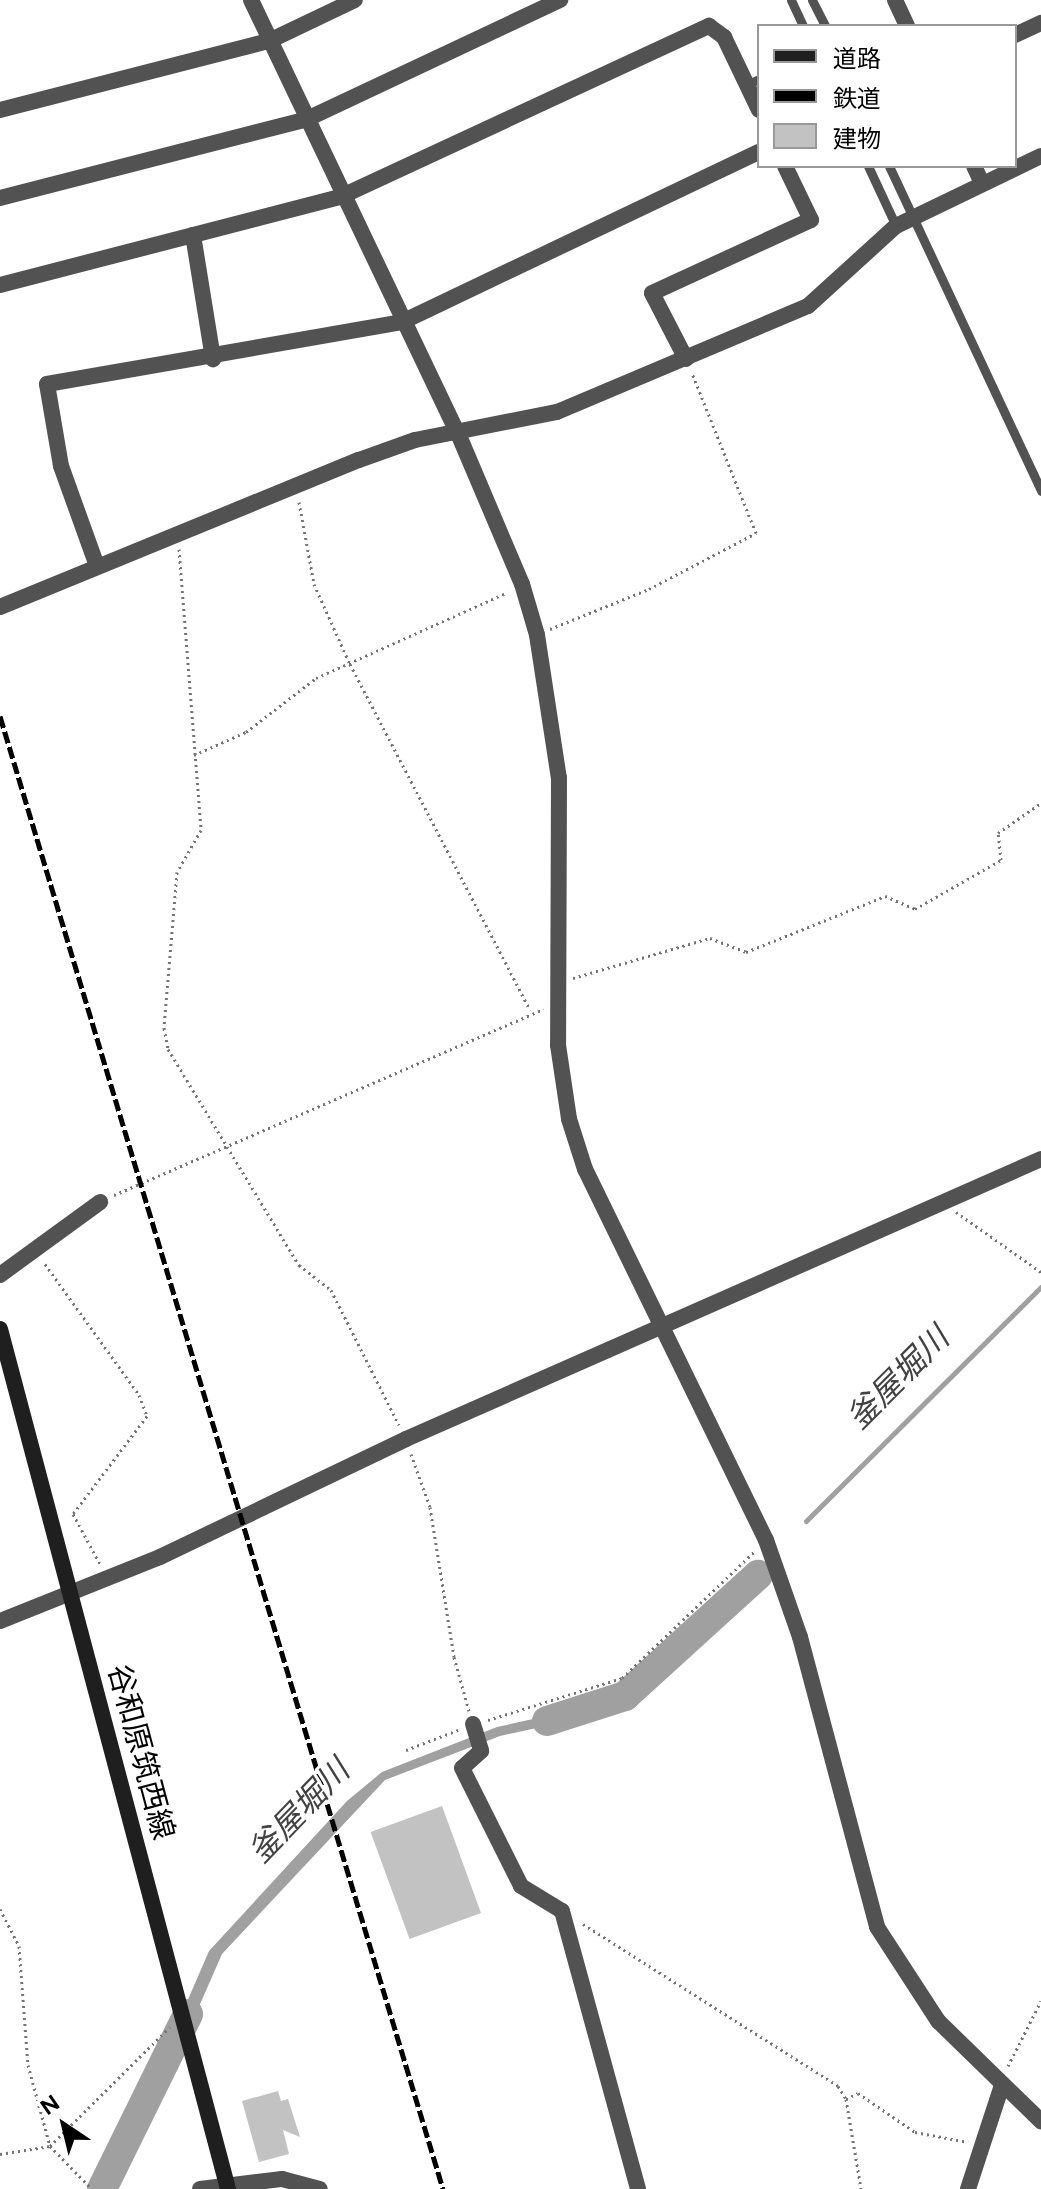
<!DOCTYPE html>
<html>
<head>
<meta charset="utf-8">
<style>
	body { margin:0 }
	#map { position:relative; width:1041px; height:2189px; overflow:hidden; background:#fff; font-family:Figtree,"Noto Sans JP",sans-serif }
	div>[style] { position:absolute }
	[style*='--x'] { left:calc(var(--x)*1px); top:calc(var(--y)*1px); width:calc(var(--w)*1px); rotate:calc(var(--a)*1deg) }
	.water>* { inset:0; background:#a0a0a0 }
	.stream>* { height:5px; margin:-2.5px; padding:0 2.5px; transform-origin:2.5px; border-radius:2.5px; background:#a0a0a0 }
	.river>* { height:30px; margin:-15px; padding:0 15px; transform-origin:15px; border-radius:15px; background:#a0a0a0 }
	.building>* { inset:0; background:#c2c2c2; transform-origin:0 0 }
	.path>* { height:3px; margin-top:-1.5px; transform-origin:0; background:repeating-linear-gradient(90deg,#747474 0 2px,transparent 0 6px) }
	.service>* { height:9px; margin:-4.5px; padding:0 4.5px; transform-origin:4.5px; border-radius:4.5px; background:#525252 }
	.minor>* { height:16px; margin:-8px; padding:0 8px; transform-origin:8px; border-radius:8px; background:#525252 }
	.tertiary>* { height:16px; margin:-8px; padding:0 8px; transform-origin:8px; border-radius:8px; background:#525252 }
	.secondary>* { height:16px; margin:-8px; padding:0 8px; transform-origin:8px; border-radius:8px; background:#1f1f1f }
	.rail>* { height:5px; margin-top:-2.5px; transform-origin:0; background:repeating-linear-gradient(90deg,#000 0 12px,transparent 0 16px) }
	span { translate:-50% -50%; white-space:nowrap; text-align:center; line-height:1.15; -webkit-text-stroke:6px #fff; paint-order:stroke }
	.street-label { font-size:30px; color:#000 }
	.water-label { font-size:32px; color:#414141; font-style:italic }
	.legend { position:absolute; left:757px; top:24px; width:260px; height:144px; box-sizing:border-box; background:#fff; border:2px solid #999; margin:0; padding:10px 14px; list-style:none; font-size:24px; color:#000 }
	.legend li { display:flex; align-items:center; gap:16px; height:40px }
	.legend b { width:40px; border:2px solid #999 }
	.north { position:absolute; left:24px; top:2085px; width:80px; height:80px; -webkit-text-stroke:6px #fff; paint-order:stroke; rotate:325deg; font-size:22px; font-weight:700; line-height:32px; text-align:center; color:#000 }
	.north::after { content:''; display:block; margin:auto; width:28px; height:36px; background:#000; clip-path:polygon(50% 0,100% 100%,50% 72%,0 100%) }
</style>
</head>
<body>
<div id="map">
	<div class="water">
		<i style="clip-path:polygon(583px 1708px,587px 1717px,500px 1736px,385px 1780px,222px 1954px,177px 2057px,167px 2048px,209px 1951px,347px 1801px,382px 1772px,497px 1727px)"></i>
	</div>
	<div class="stream">
		<i style="--x:806;--y:1521;--w:332;--a:-44.9"></i>
	</div>
	<div class="river">
		<i style="--x:547;--y:1721;--w:82;--a:-17.8"></i>
		<i style="--x:625;--y:1696;--w:180;--a:-42.3"></i>
		<i style="--x:102;--y:2189;--w:195;--a:-63.8"></i>
	</div>
	<div class="building">
		<i style="left:442px;top:1806px;width:114px;height:76px;rotate:70deg"></i>
		<i style="clip-path:polygon(278px 2091px,281px 2101px,288px 2099px,300px 2137px,283px 2130px,289px 2154px,259px 2162px,242px 2101px)"></i>
	</div>
	<div class="path">
		<i style="--x:299;--y:502;--w:83;--a:79.6"></i>
		<i style="--x:314;--y:584;--w:88;--a:65.8"></i>
		<i style="--x:350;--y:664;--w:390;--a:62.5"></i>
		<i style="--x:179;--y:549;--w:282;--a:85.5"></i>
		<i style="--x:201;--y:830;--w:48;--a:119.7"></i>
		<i style="--x:177;--y:872;--w:157;--a:94.8"></i>
		<i style="--x:164;--y:1028;--w:21;--a:79"></i>
		<i style="--x:168;--y:1049;--w:253;--a:58.8"></i>
		<i style="--x:299;--y:1265;--w:41;--a:38"></i>
		<i style="--x:331;--y:1290;--w:151;--a:63.3"></i>
		<i style="--x:550;--y:629;--w:107;--a:-22"></i>
		<i style="--x:649;--y:589;--w:121;--a:-27.6"></i>
		<i style="--x:756;--y:533;--w:172;--a:-111.8"></i>
		<i style="--x:194;--y:755;--w:57;--a:-23.9"></i>
		<i style="--x:246;--y:732;--w:88;--a:-37.6"></i>
		<i style="--x:316;--y:678;--w:210;--a:-24.1"></i>
		<i style="--x:573;--y:978;--w:143;--a:-16.3"></i>
		<i style="--x:710;--y:938;--w:39;--a:21"></i>
		<i style="--x:746;--y:952;--w:150;--a:-21.9"></i>
		<i style="--x:885;--y:896;--w:33;--a:23"></i>
		<i style="--x:915;--y:909;--w:99;--a:-29.7"></i>
		<i style="--x:1001;--y:860;--w:27;--a:-96"></i>
		<i style="--x:998;--y:833;--w:52;--a:-34.9"></i>
		<i style="--x:114;--y:1195;--w:468;--a:-23.4"></i>
		<i style="--x:956;--y:1212;--w:104;--a:35.2"></i>
		<i style="--x:45;--y:1264;--w:161;--a:54.3"></i>
		<i style="--x:139;--y:1395;--w:22;--a:69"></i>
		<i style="--x:147;--y:1416;--w:123;--a:127.1"></i>
		<i style="--x:73;--y:1514;--w:57;--a:61.6"></i>
		<i style="--x:411;--y:1454;--w:56;--a:70.3"></i>
		<i style="--x:430;--y:1507;--w:152;--a:80.9"></i>
		<i style="--x:454;--y:1657;--w:56;--a:74.5"></i>
		<i style="--x:488;--y:1720;--w:140;--a:-17.4"></i>
		<i style="--x:622;--y:1678;--w:184;--a:-43.7"></i>
		<i style="--x:406;--y:1750;--w:56;--a:-21"></i>
		<i style="--x:0;--y:1909;--w:42;--a:62.8"></i>
		<i style="--x:19;--y:1946;--w:119;--a:85.7"></i>
		<i style="--x:28;--y:2065;--w:84;--a:74.8"></i>
		<i style="--x:50;--y:2146;--w:60;--a:45.7"></i>
		<i style="--x:583;--y:1924;--w:302;--a:32.4"></i>
		<i style="--x:838;--y:2086;--w:15;--a:58"></i>
		<i style="--x:846;--y:2099;--w:91;--a:80.5"></i>
		<i style="--x:1008;--y:2066;--w:73;--a:-63.1"></i>
		<i style="--x:846;--y:2099;--w:13;--a:-27"></i>
		<i style="--x:858;--y:2093;--w:69;--a:34.4"></i>
		<i style="--x:915;--y:2132;--w:54;--a:10.7"></i>
		<i style="--x:0;--y:2154;--w:51;--a:-9.1"></i>
		<i style="--x:50;--y:2146;--w:169;--a:-44.8"></i>
	</div>
	<div class="service">
		<i style="--x:791;--y:0;--w:29;--a:65"></i>
		<i style="--x:812;--y:0;--w:29;--a:63"></i>
		<i style="--x:748;--y:84;--w:12;--a:-24"></i>
		<i style="--x:868;--y:166;--w:66;--a:65"></i>
		<i style="--x:889;--y:166;--w:359;--a:64.9"></i>
	</div>
	<div class="minor">
		<i style="--x:895;--y:0;--w:29;--a:65"></i>
		<i style="--x:1015;--y:35;--w:29;--a:-25"></i>
		<i style="--x:0;--y:110;--w:278;--a:-14.4"></i>
		<i style="--x:269;--y:41;--w:95;--a:-25.5"></i>
		<i style="--x:974;--y:166;--w:19;--a:65"></i>
		<i style="--x:0;--y:198;--w:317;--a:-14.4"></i>
		<i style="--x:307;--y:119;--w:280;--a:-25.2"></i>
		<i style="--x:193;--y:235;--w:126;--a:80.8"></i>
		<i style="--x:0;--y:285;--w:351;--a:-14.5"></i>
		<i style="--x:340;--y:197;--w:407;--a:-24.9"></i>
		<i style="--x:709;--y:26;--w:19;--a:36"></i>
		<i style="--x:724;--y:37;--w:81;--a:64.4"></i>
		<i style="--x:686;--y:359;--w:74;--a:-117.3"></i>
		<i style="--x:652;--y:293;--w:175;--a:-24.7"></i>
		<i style="--x:811;--y:220;--w:60;--a:-115.7"></i>
		<i style="--x:97;--y:566;--w:106;--a:-109.8"></i>
		<i style="--x:61;--y:466;--w:83;--a:-99.7"></i>
		<i style="--x:47;--y:384;--w:360;--a:-9.9"></i>
		<i style="--x:402;--y:322;--w:395;--a:-25.5"></i>
		<i style="--x:0;--y:607;--w:388;--a:-22.3"></i>
		<i style="--x:359;--y:460;--w:59;--a:-19.7"></i>
		<i style="--x:415;--y:440;--w:145;--a:-11.2"></i>
		<i style="--x:557;--y:412;--w:272;--a:-22.9"></i>
		<i style="--x:808;--y:306;--w:119;--a:-42.3"></i>
		<i style="--x:896;--y:226;--w:161;--a:-25.8"></i>
		<i style="--x:0;--y:1275;--w:124;--a:-36.1"></i>
		<i style="--x:0;--y:1621;--w:172;--a:-21.8"></i>
		<i style="--x:160;--y:1557;--w:273;--a:-25.6"></i>
		<i style="--x:406;--y:1439;--w:694;--a:-23.79"></i>
		<i style="--x:473;--y:1724;--w:28;--a:73"></i>
		<i style="--x:481;--y:1751;--w:25;--a:138"></i>
		<i style="--x:462;--y:1768;--w:132;--a:63.4"></i>
		<i style="--x:521;--y:1886;--w:48;--a:31.4"></i>
		<i style="--x:562;--y:1911;--w:288;--a:74.7"></i>
		<i style="--x:200;--y:2189;--w:83;--a:-7"></i>
		<i style="--x:282;--y:2179;--w:39;--a:15"></i>
	</div>
	<div class="tertiary">
		<i style="--x:251;--y:0;--w:478;--a:64.5"></i>
		<i style="--x:457;--y:431;--w:166;--a:67"></i>
		<i style="--x:522;--y:584;--w:53;--a:73.6"></i>
		<i style="--x:537;--y:635;--w:145;--a:81.3"></i>
		<i style="--x:559;--y:778;--w:267;--a:90.2"></i>
		<i style="--x:558;--y:1045;--w:75;--a:81.5"></i>
		<i style="--x:569;--y:1119;--w:52;--a:72.3"></i>
		<i style="--x:585;--y:1169;--w:413;--a:64"></i>
		<i style="--x:766;--y:1540;--w:103;--a:70.7"></i>
		<i style="--x:800;--y:1637;--w:300;--a:75.1"></i>
		<i style="--x:877;--y:1927;--w:112;--a:57"></i>
		<i style="--x:938;--y:2021;--w:144;--a:44.2"></i>
		<i style="--x:968;--y:2189;--w:109;--a:-71.9"></i>
	</div>
	<div class="secondary">
		<i style="--x:0;--y:1329;--w:890;--a:75.15"></i>
	</div>
	<div class="rail">
		<i style="--x:0;--y:716;--w:1538;--a:73.26"></i>
	</div>
	<div class="street-label">
		<span style="left:141px;top:1752px;rotate:75deg">谷和原筑西線</span>
	</div>
	<div class="water-label">
		<span style="left:898px;top:1378px;rotate:-45deg">釜屋堀川</span>
		<span style="left:299px;top:1811px;rotate:-46deg">釜屋堀川</span>
	</div>
	<ul class="legend">
	<li><b style="height:10px;background:#1f1f1f"></b>道路</li>
	<li><b style="height:10px;background:#000"></b>鉄道</li>
	<li><b style="height:22px;background:#c2c2c2"></b>建物</li>
	</ul>
	<div class="north">N</div>
</div>
</body>
</html>
